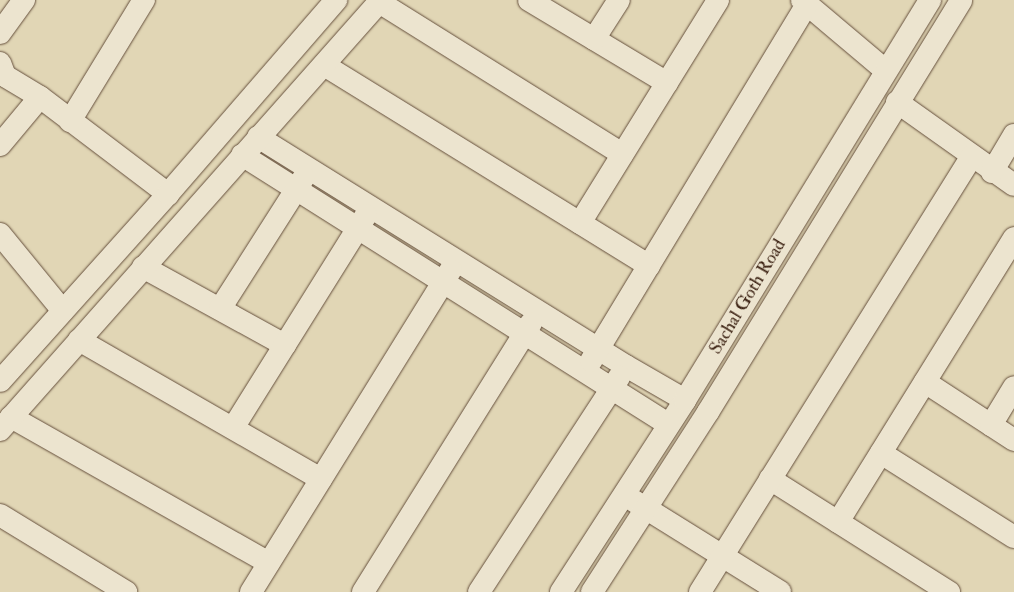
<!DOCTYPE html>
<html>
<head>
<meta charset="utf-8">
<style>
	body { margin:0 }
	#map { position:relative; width:1014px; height:592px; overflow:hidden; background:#e1d6b5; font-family:"IM FELL Double Pica",serif }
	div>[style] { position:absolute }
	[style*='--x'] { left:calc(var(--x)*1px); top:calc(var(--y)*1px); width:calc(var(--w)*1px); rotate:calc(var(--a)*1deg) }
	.roads { filter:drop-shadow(0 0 1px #654f3c) drop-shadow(0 0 1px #654f3c) }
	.minor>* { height:22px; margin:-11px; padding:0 11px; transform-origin:11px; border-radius:11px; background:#ece4cf }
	span { translate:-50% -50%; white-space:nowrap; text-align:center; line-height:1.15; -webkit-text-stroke:4px #ece4cf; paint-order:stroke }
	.street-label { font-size:18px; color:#3c2213 }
</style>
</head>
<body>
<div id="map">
	<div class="roads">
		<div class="minor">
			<i style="--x:529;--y:0;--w:161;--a:31"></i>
			<i style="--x:802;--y:0;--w:109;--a:40.1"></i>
			<i style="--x:379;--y:2;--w:287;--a:32"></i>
			<i style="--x:0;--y:33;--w:41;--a:-54"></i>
			<i style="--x:594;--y:39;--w:46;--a:-57.3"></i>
			<i style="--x:0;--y:63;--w:14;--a:69"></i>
			<i style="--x:5;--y:76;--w:41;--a:31"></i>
			<i style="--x:40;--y:97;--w:161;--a:37.2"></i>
			<i style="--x:168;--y:194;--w:251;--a:131.9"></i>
			<i style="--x:324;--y:65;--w:382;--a:31.7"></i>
			<i style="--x:897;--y:102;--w:143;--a:35.4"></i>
			<i style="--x:70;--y:121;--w:142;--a:-58.6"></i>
			<i style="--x:258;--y:137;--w:433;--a:31.9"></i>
			<i style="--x:626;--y:366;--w:68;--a:30"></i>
			<i style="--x:0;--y:145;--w:62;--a:-50.2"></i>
			<i style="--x:242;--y:155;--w:504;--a:32.27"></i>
			<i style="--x:992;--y:172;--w:43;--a:-59.3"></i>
			<i style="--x:168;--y:194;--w:257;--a:-49.1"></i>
			<i style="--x:580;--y:223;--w:262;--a:-58.2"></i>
			<i style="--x:0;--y:234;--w:99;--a:50.7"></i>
			<i style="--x:143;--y:267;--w:162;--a:28.8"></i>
			<i style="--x:220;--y:309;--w:156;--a:-57.5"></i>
			<i style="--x:79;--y:340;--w:279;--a:29.9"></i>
			<i style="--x:591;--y:361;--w:416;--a:-58.8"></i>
			<i style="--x:925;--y:382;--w:106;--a:33.1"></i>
			<i style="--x:11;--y:417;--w:296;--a:29.5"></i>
			<i style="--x:991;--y:425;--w:44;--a:-58.8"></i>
			<i style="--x:233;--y:428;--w:251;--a:-58"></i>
			<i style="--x:0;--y:430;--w:575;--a:-48.46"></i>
			<i style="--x:881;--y:453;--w:157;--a:32.3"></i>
			<i style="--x:770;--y:479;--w:212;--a:32.3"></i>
			<i style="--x:634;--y:501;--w:172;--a:31.9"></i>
			<i style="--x:0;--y:515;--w:148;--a:31.4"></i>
			<i style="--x:838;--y:522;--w:334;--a:-58.2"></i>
			<i style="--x:251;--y:592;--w:379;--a:-58.2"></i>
			<i style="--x:363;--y:592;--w:317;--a:-58"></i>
			<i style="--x:479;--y:592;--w:257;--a:-56.9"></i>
			<i style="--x:561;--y:592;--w:229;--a:-57.1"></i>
			<i style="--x:685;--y:400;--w:469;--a:-58.5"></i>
			<i style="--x:592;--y:592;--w:214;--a:-57.2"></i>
			<i style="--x:708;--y:412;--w:483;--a:-58.4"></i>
			<i style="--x:700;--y:592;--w:514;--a:-58.04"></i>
		</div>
	</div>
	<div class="street-label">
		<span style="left:748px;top:297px;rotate:-59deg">Sachal Goth Road</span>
	</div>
</div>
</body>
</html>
